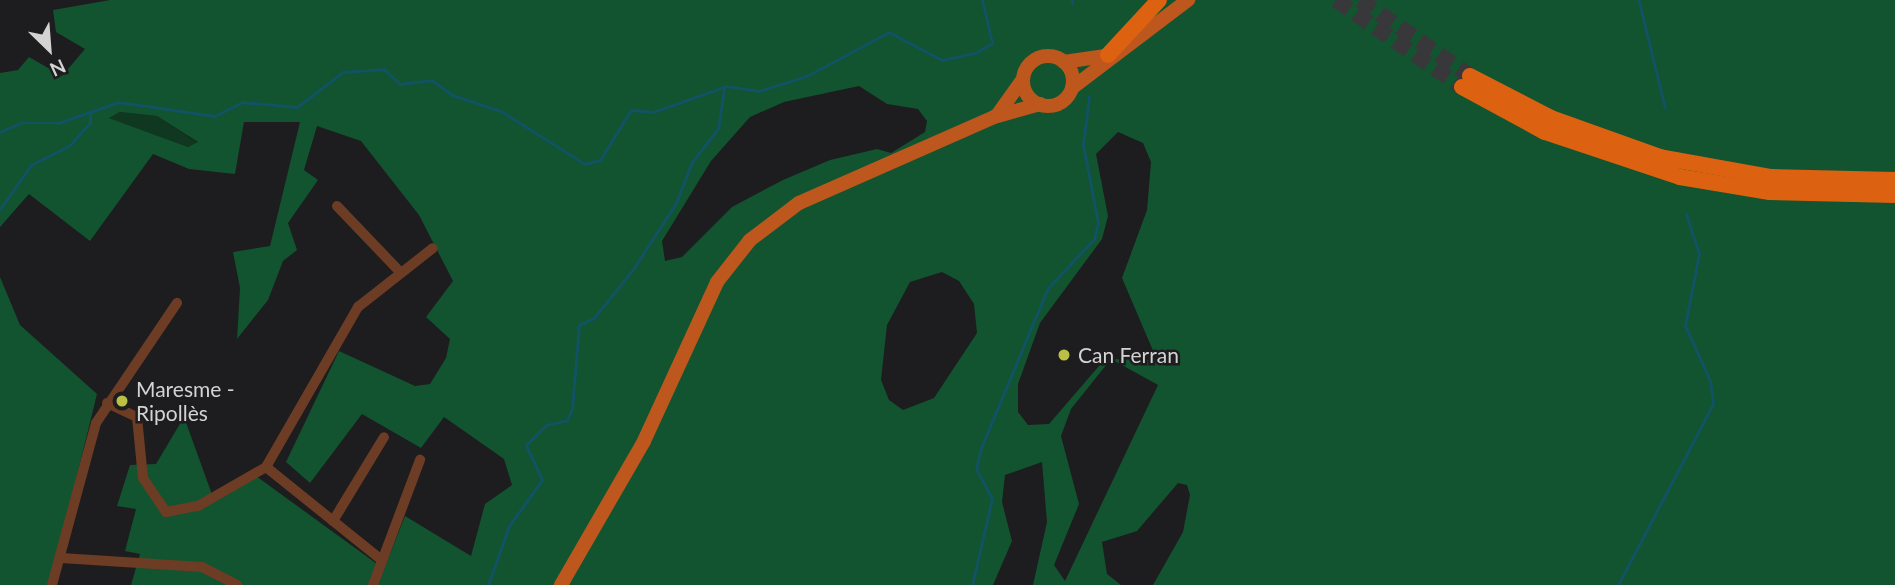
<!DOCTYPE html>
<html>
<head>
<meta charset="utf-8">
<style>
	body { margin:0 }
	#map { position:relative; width:1895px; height:585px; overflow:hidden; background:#1d1c1e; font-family:Lato,sans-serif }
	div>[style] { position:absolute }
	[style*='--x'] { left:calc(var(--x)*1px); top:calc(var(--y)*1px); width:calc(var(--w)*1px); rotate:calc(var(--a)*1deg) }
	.green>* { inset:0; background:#103820 }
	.forest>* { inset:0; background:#11542f }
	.stream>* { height:2.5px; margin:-1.25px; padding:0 1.25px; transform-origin:1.25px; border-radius:1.25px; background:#115263 }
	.highway-tunnel>* { height:16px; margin-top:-8px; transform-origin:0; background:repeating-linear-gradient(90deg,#383739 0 16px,transparent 0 24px) }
	.minor>* { height:10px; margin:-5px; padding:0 5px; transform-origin:5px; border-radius:5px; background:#6d3c24 }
	.major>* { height:14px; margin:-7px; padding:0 7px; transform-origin:7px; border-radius:7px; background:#bd571d }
	.major>.ring { margin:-7px; padding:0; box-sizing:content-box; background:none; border:14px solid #bd571d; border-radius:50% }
	.highway>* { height:16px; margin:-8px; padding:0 8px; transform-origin:8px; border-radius:8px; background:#dc6211 }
	.dots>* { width:19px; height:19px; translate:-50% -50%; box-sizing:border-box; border:4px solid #1d1c1e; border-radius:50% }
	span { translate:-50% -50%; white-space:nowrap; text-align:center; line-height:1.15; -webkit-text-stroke:5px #1d1c1e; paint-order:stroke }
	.poi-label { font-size:21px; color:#d4d3d4 }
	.left { translate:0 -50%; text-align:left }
	.north { position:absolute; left:14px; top:14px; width:70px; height:70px; -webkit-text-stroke:5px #1d1c1e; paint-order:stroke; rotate:155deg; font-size:19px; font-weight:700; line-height:28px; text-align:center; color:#d4d3d4 }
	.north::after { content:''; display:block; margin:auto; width:24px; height:32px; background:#d4d3d4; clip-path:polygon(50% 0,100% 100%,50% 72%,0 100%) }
</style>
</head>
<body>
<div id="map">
	<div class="green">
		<i style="clip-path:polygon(120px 112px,157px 116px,198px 143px,188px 147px,109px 118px)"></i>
	</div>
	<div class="forest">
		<i style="clip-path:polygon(evenodd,110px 0,1895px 0,1895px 585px,1153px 585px,1183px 532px,1190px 495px,1187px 485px,1178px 483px,1137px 531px,1102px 542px,1107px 574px,1121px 585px,1033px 585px,1047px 522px,1042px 462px,1005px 475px,1002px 502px,1012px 541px,993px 585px,131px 585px,140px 554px,125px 551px,136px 509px,117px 506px,130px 465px,156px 464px,184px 417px,214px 500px,256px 476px,384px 569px,405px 516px,471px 556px,485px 504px,512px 485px,504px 459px,444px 417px,421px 448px,362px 414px,310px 483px,286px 462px,339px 351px,415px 386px,430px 384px,446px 358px,450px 339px,426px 317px,453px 281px,419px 215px,361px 141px,317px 126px,304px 170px,318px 180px,288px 223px,297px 250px,283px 261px,268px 300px,237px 339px,240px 288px,233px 252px,270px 246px,300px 122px,244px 122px,235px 174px,189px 169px,153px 154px,90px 241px,29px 194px,0 227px,0 73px,18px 70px,29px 57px,62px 76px,85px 49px,56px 32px,53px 10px,110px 0,859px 86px,887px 104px,918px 109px,927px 121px,925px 132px,891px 153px,877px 149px,830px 160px,783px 180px,732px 207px,682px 257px,665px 261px,662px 241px,711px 161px,750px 117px,784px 102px,859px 86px,110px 0,120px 112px,157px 116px,198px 142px,188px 147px,109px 118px,120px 112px,110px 0,1118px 132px,1143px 143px,1151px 162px,1147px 210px,1122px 278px,1157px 360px,1105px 359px,1049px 424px,1028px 425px,1018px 412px,1018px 384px,1040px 323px,1102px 239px,1108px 216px,1096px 154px,1118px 132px,110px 0,942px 272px,959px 281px,974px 304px,977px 333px,934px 398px,903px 410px,889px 400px,881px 380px,887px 325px,910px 282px,942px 272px,110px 0,1111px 359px,1158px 385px,1065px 581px,1054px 565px,1079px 504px,1061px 436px,1071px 409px,1111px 359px)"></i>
		<i style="clip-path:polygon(0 277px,20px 325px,97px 394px,50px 585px,0 585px)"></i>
	</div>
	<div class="stream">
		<i style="--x:1072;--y:0;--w:3;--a:72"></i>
		<i style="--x:1639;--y:0;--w:110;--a:76.3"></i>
		<i style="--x:0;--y:132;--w:22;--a:-24"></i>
		<i style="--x:20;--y:123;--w:38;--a:0"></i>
		<i style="--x:58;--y:123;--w:34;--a:-19"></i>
		<i style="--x:0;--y:209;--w:54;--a:-54.8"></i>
		<i style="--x:31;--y:165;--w:42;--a:-26.6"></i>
		<i style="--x:69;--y:146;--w:31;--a:-48"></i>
		<i style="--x:90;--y:123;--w:11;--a:-90"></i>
		<i style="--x:90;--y:112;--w:31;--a:-19"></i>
		<i style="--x:119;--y:102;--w:97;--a:8.3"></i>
		<i style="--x:215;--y:116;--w:30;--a:-27"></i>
		<i style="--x:242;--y:102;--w:55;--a:5.2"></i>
		<i style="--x:297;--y:107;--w:58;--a:-37.3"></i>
		<i style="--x:343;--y:72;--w:41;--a:-4.2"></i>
		<i style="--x:384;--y:69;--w:22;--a:43"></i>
		<i style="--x:400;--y:84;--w:32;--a:-7"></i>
		<i style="--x:432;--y:80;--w:26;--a:36"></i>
		<i style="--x:453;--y:95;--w:51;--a:18.4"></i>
		<i style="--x:501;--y:111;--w:99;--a:32.2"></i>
		<i style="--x:585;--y:164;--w:16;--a:-15"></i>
		<i style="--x:600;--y:160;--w:59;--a:-58.2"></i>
		<i style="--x:631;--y:110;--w:22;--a:5"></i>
		<i style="--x:653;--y:112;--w:78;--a:-19.4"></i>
		<i style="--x:727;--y:86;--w:32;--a:9"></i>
		<i style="--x:759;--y:91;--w:50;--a:-17.4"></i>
		<i style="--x:807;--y:76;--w:93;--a:-28.2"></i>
		<i style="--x:889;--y:32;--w:60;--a:27.8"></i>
		<i style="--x:942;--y:60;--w:34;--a:-12"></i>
		<i style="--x:975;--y:53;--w:20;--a:-30"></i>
		<i style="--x:992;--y:43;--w:44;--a:-103.1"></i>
		<i style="--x:488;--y:585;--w:63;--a:-70.4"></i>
		<i style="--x:509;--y:526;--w:57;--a:-54.3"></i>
		<i style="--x:542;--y:480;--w:38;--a:-115"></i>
		<i style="--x:526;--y:445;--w:28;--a:-45"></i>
		<i style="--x:546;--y:425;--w:22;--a:-13"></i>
		<i style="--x:567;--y:420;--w:12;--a:-66"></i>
		<i style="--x:572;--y:409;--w:84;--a:-85.2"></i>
		<i style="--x:579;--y:325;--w:17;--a:-25"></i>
		<i style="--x:594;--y:318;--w:64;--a:-51.3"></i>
		<i style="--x:634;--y:268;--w:77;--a:-57.1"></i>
		<i style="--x:676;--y:203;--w:44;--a:-68.7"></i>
		<i style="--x:692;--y:162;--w:42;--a:-51.8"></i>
		<i style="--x:718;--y:129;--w:40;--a:-81.5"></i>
		<i style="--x:972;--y:585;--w:88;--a:-76.9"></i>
		<i style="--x:992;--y:499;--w:34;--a:-118"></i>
		<i style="--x:976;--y:469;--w:22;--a:-77"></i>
		<i style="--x:981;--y:448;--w:173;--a:-67.3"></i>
		<i style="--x:1048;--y:288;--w:67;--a:-46.8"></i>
		<i style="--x:1094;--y:239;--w:16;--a:-76"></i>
		<i style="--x:1098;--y:223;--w:79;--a:-100.9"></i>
		<i style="--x:1083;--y:145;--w:49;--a:-83"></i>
		<i style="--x:1618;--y:585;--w:204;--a:-62.3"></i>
		<i style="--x:1713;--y:404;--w:23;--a:-97"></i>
		<i style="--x:1710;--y:381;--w:60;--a:-114.4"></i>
		<i style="--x:1685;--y:326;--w:73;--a:-79"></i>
		<i style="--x:1699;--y:254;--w:42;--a:-108"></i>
	</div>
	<div class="highway-tunnel">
		<i style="--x:1336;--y:0;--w:153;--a:34.6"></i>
		<i style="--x:1360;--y:0;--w:134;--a:34.6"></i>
	</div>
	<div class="minor">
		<i style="--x:337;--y:206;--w:91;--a:46.3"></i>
		<i style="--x:107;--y:403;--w:33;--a:25"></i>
		<i style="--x:137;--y:417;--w:61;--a:84.4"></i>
		<i style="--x:143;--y:478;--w:41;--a:55.9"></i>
		<i style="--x:166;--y:512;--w:33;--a:-11"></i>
		<i style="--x:198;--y:506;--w:78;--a:-29.8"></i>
		<i style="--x:266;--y:467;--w:185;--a:-60.1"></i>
		<i style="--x:358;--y:307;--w:95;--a:-38.2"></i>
		<i style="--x:266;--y:467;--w:145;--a:38.8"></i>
		<i style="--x:333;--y:521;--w:98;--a:-58.7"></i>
		<i style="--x:61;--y:558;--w:141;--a:3.7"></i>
		<i style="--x:202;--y:567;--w:39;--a:27"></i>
		<i style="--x:52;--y:585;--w:168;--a:-74.8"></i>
		<i style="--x:96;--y:423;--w:145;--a:-56"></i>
		<i style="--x:373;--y:585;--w:134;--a:-69.4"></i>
	</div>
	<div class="major">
		<i class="ring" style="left:1023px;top:56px;width:36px;height:36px"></i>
		<i style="--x:1064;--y:62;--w:40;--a:-8.5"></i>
		<i style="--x:1072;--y:88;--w:146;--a:-37.2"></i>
		<i style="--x:998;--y:114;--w:43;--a:-54.5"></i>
		<i style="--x:561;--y:585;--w:166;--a:-60"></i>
		<i style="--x:644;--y:441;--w:175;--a:-65.3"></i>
		<i style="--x:717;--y:282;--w:53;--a:-51.8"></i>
		<i style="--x:750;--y:240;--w:61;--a:-37.1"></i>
		<i style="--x:799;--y:203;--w:213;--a:-23.8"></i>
		<i style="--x:994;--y:117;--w:48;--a:-15.8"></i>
	</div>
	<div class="highway">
		<i style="--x:1108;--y:55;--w:75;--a:-47.2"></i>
		<i style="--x:1470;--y:76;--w:91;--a:27.4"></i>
		<i style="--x:1551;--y:118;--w:116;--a:19.7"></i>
		<i style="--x:1660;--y:157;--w:113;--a:10.2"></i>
		<i style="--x:1771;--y:177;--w:124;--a:1.4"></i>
		<i style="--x:1462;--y:87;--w:94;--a:28.5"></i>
		<i style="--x:1545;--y:132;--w:142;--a:18.4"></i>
		<i style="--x:1680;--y:177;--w:91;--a:9.5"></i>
		<i style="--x:1770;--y:192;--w:125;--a:1.4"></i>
	</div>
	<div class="dots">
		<i style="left:1064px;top:355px;background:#bac046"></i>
		<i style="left:122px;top:401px;background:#bac046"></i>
	</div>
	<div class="poi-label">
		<span class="left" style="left:1078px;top:355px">Can Ferran</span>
		<span class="left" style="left:136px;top:401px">Maresme -<br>Ripollès</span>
	</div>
	<div class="north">N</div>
</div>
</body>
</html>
